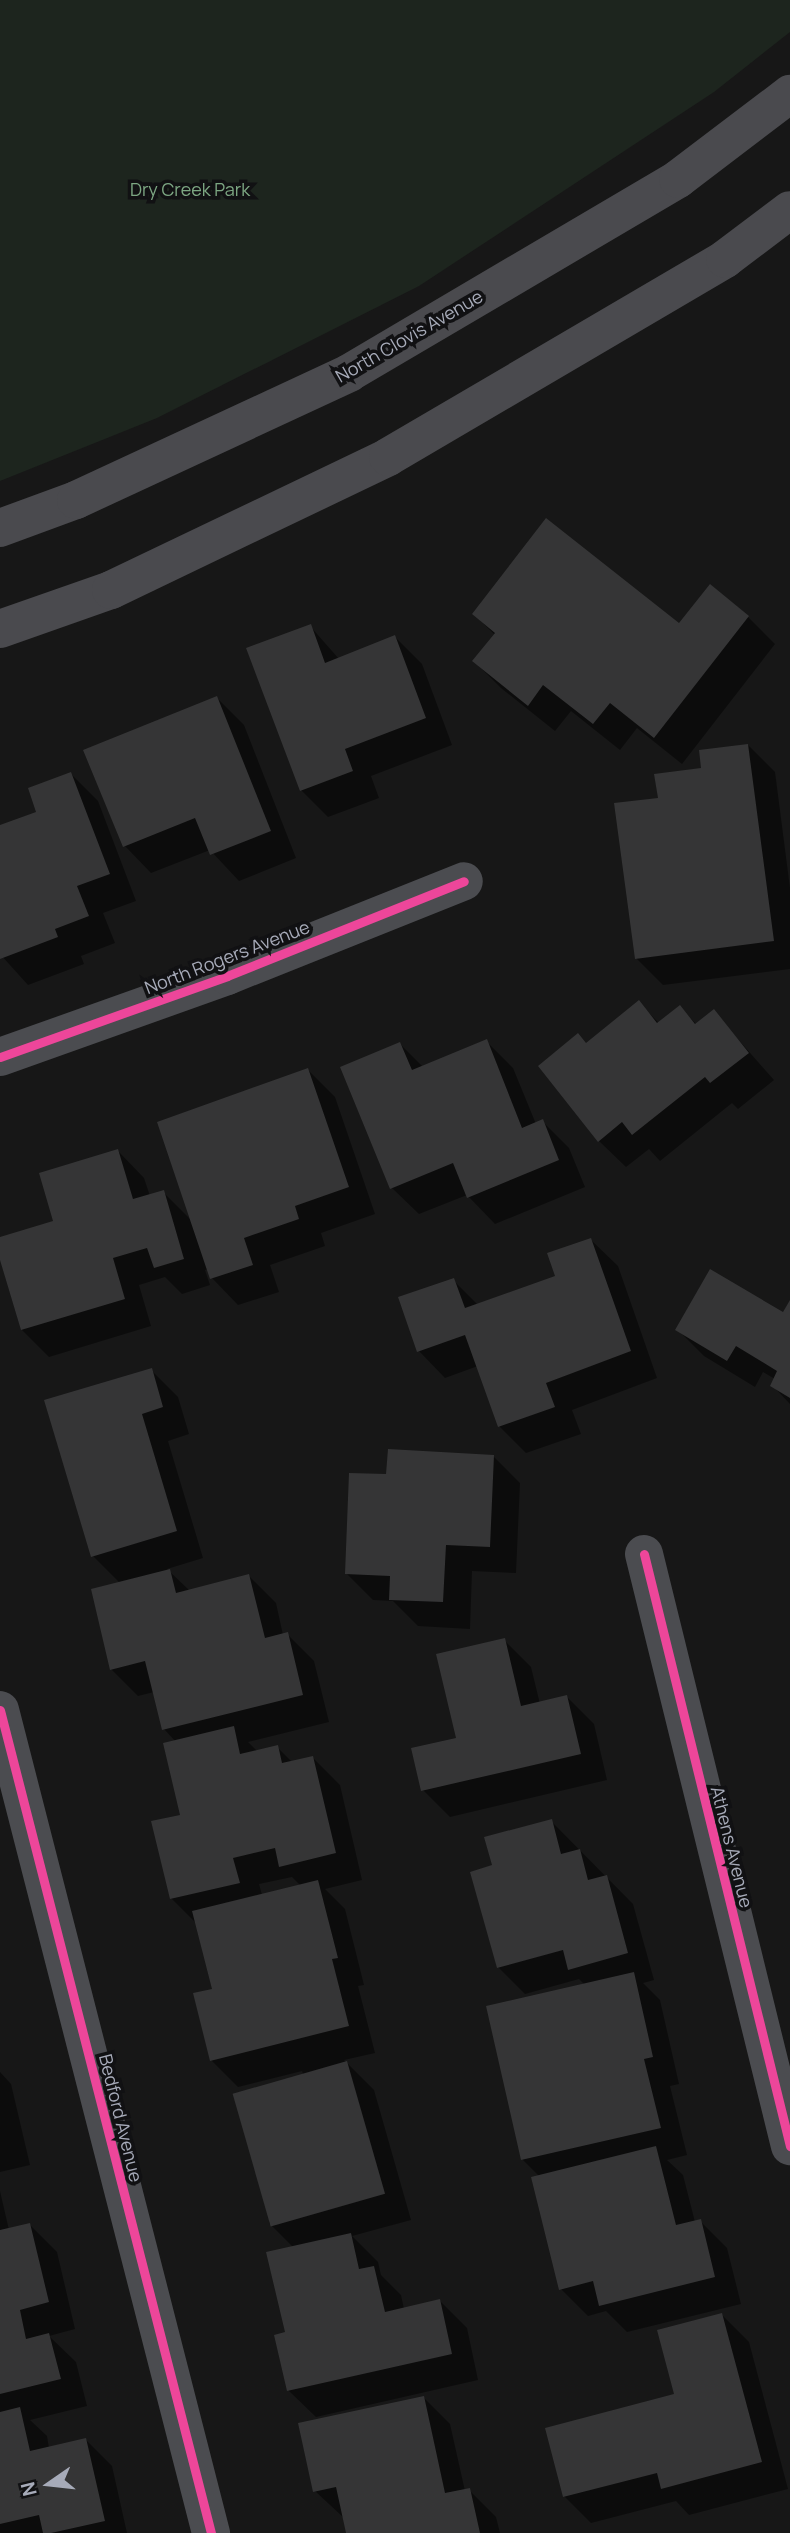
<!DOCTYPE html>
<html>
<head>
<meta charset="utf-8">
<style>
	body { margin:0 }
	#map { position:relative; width:790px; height:2533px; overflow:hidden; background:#171717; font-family:Manrope,sans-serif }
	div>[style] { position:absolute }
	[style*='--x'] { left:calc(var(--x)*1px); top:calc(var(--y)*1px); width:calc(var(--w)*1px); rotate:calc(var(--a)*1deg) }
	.green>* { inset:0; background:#1d251e }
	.shadow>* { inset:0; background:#0007 }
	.building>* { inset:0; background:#353536; transform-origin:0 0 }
	.minor>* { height:38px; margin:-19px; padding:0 19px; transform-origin:19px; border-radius:19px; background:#4b4c50 }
	.secondary>* { height:38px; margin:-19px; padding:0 19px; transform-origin:19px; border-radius:19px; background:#4a4a4e }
	.cycleway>* { height:9px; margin:-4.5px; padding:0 4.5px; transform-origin:4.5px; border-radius:4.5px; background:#ed469a }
	span { translate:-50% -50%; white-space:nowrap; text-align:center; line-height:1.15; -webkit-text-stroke:7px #111113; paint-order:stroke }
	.park-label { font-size:18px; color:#7ca682 }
	.street-label { font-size:18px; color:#a7abb9 }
	.north { position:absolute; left:14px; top:2449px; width:70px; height:70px; -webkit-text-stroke:5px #111113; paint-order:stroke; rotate:256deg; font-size:19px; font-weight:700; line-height:28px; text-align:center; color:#a7abb9 }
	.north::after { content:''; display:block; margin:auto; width:24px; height:32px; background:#a7abb9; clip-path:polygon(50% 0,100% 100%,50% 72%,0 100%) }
</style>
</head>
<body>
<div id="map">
	<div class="green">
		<i style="clip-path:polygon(0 0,790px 0,790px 32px,714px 92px,419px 286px,157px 418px,0 481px)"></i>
	</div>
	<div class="shadow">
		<i style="clip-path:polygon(474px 614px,680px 625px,748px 617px,775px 644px,682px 764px,637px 728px,620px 750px,571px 711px,555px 731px,501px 688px,474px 661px,495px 635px)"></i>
		<i style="clip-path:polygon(310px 626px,339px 659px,395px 637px,422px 664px,452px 745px,371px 776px,379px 798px,328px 817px,301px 790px)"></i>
		<i style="clip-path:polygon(217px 698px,244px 725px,296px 858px,239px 881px,210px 850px,151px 873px,125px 846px,86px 751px)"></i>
		<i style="clip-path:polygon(748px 745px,775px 772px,790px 888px,790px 969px,663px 985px,636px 958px,660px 800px,703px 769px)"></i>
		<i style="clip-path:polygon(71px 774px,98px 801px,136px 901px,103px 913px,115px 943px,81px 956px,84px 964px,28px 985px,0 954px,0 827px,39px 813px)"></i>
		<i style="clip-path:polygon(639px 1003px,659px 1023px,680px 1007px,697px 1025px,714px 1012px,774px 1080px,738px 1109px,732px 1103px,660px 1161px,649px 1149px,626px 1167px,599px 1141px,587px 1044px)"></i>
		<i style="clip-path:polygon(486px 1041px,513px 1068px,536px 1124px,542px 1121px,569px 1148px,585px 1187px,495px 1224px,467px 1195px,419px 1214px,392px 1188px,400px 1044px,423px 1067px)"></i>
		<i style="clip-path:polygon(308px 1070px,335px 1097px,375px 1214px,321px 1233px,325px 1246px,270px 1265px,279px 1292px,238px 1305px,212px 1278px,208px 1269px,205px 1270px,210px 1285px,182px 1294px,165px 1277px,139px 1285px,151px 1326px,49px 1357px,22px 1330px,0 1254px,0 1239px,55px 1222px,118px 1151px,144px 1178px,150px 1196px,163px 1192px,192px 1221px)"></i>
		<i style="clip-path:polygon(591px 1240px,618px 1266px,657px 1378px,572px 1410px,581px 1434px,526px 1453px,499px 1426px,478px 1366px,445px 1378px,419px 1351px,453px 1280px,478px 1305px,557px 1277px)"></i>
		<i style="clip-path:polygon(790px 1304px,790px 1404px,772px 1385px,775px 1379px,763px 1372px,755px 1387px,704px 1356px,677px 1329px,784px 1315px)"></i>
		<i style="clip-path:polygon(evenodd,151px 1370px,178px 1397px,189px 1434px,168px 1441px,203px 1558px,167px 1569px,190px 1591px,249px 1576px,276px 1603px,283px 1635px,287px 1634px,314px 1661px,329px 1722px,248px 1742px,258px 1752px,277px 1747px,293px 1763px,313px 1758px,340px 1785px,362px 1880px,325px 1889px,345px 1909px,364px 1985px,358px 1986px,375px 2053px,344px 2060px,374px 2090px,411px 2220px,352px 2236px,378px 2262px,381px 2275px,401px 2295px,404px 2309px,440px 2301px,467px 2328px,478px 2380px,316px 2417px,289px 2391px,287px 2334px,293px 2247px,269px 2223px,303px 2074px,302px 2071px,238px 2087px,211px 2060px,214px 1990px,198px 1925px,171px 1898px,182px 1816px,176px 1742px,164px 1729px,154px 1692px,138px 1696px,111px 1669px,120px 1583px,93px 1556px,151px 1370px,292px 1877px,301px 1886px,262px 1895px,259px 1884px,292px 1877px)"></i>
		<i style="clip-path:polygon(493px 1456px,520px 1483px,516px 1573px,472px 1571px,470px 1629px,418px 1626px,393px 1601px,373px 1600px,346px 1573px,388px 1476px)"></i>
		<i style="clip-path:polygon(504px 1640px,531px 1667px,540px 1704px,567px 1697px,594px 1724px,607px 1780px,450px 1817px,423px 1790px,458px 1739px)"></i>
		<i style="clip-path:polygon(551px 1821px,633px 1904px,654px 1980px,643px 1983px,660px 2000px,679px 2084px,670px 2086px,687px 2155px,667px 2160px,683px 2175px,695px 2222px,700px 2221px,727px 2248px,741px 2304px,627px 2332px,606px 2311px,588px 2316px,561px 2289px,540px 2177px,523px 2160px,585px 1985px,579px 1979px,525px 1994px,498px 1967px,495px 1867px)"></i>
		<i style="clip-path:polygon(0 2072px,11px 2084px,30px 2165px,0 2172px)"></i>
		<i style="clip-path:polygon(0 2191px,9px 2230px,30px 2225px,57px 2252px,75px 2329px,49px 2336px,76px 2362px,87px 2406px,30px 2420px,47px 2436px,49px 2448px,85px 2439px,112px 2466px,127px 2533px,0 2533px)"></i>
		<i style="clip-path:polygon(722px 2315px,749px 2342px,788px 2489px,689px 2515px,676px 2501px,591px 2523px,564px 2496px,676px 2395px)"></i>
		<i style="clip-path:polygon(423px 2397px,450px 2424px,465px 2491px,469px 2490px,496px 2517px,500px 2533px,348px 2533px,344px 2518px,315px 2491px)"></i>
	</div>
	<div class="building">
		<i style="clip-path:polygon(546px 518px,679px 623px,710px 584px,749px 616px,654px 738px,610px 703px,593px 724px,543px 685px,528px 706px,472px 661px,495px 633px,472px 614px)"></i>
		<i style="clip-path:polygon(311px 624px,325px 663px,395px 635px,426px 718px,345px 749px,353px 771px,300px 791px,246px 648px)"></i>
		<i style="clip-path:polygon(217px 696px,271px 831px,210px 855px,195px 818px,123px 847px,83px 750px)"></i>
		<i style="clip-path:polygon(748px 744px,774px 941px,635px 959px,614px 803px,658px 798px,654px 774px,701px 768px,699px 750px)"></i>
		<i style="clip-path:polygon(71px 772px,110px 874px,77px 886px,89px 916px,55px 929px,58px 937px,0 959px,0 825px,36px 812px,28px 788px)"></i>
		<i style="clip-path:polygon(639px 1000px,657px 1023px,680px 1005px,695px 1024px,714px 1009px,749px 1053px,710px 1083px,705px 1077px,632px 1135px,622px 1122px,598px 1142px,538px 1066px,578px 1033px,586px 1043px)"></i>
		<i style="clip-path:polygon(487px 1039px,522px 1128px,543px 1119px,559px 1160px,467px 1198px,453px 1163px,390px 1189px,340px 1067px,400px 1042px,412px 1070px)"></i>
		<i style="clip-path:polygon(308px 1068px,349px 1187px,295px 1206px,299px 1219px,244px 1238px,253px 1265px,210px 1279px,157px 1122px)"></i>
		<i style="clip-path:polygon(118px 1149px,133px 1199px,164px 1190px,184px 1259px,154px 1268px,147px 1248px,113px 1258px,125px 1299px,21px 1330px,0 1260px,0 1237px,53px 1221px,39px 1173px)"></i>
		<i style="clip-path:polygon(591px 1238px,631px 1351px,546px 1383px,555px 1407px,498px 1427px,465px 1335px,417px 1352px,398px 1297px,454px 1278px,465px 1308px,555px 1276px,547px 1253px)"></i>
		<i style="clip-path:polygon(710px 1269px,783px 1312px,790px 1300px,790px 1398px,770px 1386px,777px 1371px,736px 1346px,727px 1361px,675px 1330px)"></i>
		<i style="clip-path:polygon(152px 1368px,163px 1407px,142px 1414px,177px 1531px,91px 1557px,44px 1400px)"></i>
		<i style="clip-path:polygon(388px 1449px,494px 1455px,490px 1547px,446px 1545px,443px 1602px,389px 1600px,390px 1576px,345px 1574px,349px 1473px,386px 1474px)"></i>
		<i style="clip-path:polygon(170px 1569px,176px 1593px,249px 1574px,265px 1638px,288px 1632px,303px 1695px,162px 1730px,145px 1661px,110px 1670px,91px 1589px)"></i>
		<i style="clip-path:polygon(505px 1638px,521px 1706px,567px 1695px,581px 1754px,421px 1791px,411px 1748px,456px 1738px,436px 1654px)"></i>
		<i style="clip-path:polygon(234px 1726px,240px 1754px,278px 1745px,282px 1763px,313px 1756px,336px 1853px,279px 1867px,275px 1848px,233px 1858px,240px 1883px,170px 1899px,151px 1821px,180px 1815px,163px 1743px)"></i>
		<i style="clip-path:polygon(552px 1819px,561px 1854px,580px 1849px,588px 1880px,607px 1875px,628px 1953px,568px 1970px,563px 1950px,497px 1968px,470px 1872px,492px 1865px,484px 1837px)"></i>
		<i style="clip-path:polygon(318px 1880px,338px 1958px,332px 1959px,349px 2026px,210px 2061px,193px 1993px,212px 1989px,192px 1911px)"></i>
		<i style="clip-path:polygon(634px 1972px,653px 2057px,644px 2059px,661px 2128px,521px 2160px,486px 2006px)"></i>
		<i style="left:347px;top:2061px;width:138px;height:119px;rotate:74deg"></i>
		<i style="clip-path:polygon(656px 2146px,676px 2225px,701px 2219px,715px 2277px,599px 2306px,593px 2281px,559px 2290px,531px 2177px)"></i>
		<i style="clip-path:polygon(30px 2223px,49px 2302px,20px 2310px,26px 2339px,49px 2333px,61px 2379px,0 2394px,0 2230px)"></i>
		<i style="clip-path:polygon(351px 2233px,359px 2269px,374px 2266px,385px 2312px,440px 2299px,452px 2354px,287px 2391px,274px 2335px,285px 2332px,266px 2252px)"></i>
		<i style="clip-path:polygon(722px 2313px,762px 2462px,661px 2489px,657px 2473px,563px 2497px,545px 2428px,674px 2394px,657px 2330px)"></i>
		<i style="clip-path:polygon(424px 2396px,445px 2493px,470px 2488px,480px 2533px,346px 2533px,336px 2487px,313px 2492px,298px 2423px)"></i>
		<i style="clip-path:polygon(20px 2407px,30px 2451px,86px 2438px,105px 2521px,51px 2533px,43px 2533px,39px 2515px,0 2524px,0 2412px)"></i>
	</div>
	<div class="minor">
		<i style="--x:0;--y:1057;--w:241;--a:-19.6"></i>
		<i style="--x:227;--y:976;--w:255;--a:-21.8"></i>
		<i style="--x:644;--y:1554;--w:610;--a:76.15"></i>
		<i style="--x:0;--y:1710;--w:850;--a:75.62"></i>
	</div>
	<div class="secondary">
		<i style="--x:0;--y:528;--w:81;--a:-20.2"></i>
		<i style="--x:76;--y:500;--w:301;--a:-24.9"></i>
		<i style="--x:349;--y:373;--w:382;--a:-30.5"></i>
		<i style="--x:678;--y:179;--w:141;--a:-37.2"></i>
		<i style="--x:0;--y:629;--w:118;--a:-19.4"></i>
		<i style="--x:111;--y:590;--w:307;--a:-25.6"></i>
		<i style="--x:388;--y:457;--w:391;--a:-30.4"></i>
		<i style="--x:725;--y:259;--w:81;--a:-37"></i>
	</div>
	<div class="cycleway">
		<i style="--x:0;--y:1057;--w:241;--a:-19.6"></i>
		<i style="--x:227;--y:976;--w:255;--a:-21.8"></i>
		<i style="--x:644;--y:1554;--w:610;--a:76.15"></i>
		<i style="--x:0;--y:1710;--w:850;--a:75.62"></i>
	</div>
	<div class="park-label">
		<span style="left:190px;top:189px">Dry Creek Park</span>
	</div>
	<div class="street-label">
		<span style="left:409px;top:336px;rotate:-30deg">North Clovis Avenue</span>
		<span style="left:227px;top:957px;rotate:-21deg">North Rogers Avenue</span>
		<span style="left:732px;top:1847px;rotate:76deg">Athens Avenue</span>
		<span style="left:121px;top:2118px;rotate:76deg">Bedford Avenue</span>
	</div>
	<div class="north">N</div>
</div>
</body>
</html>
